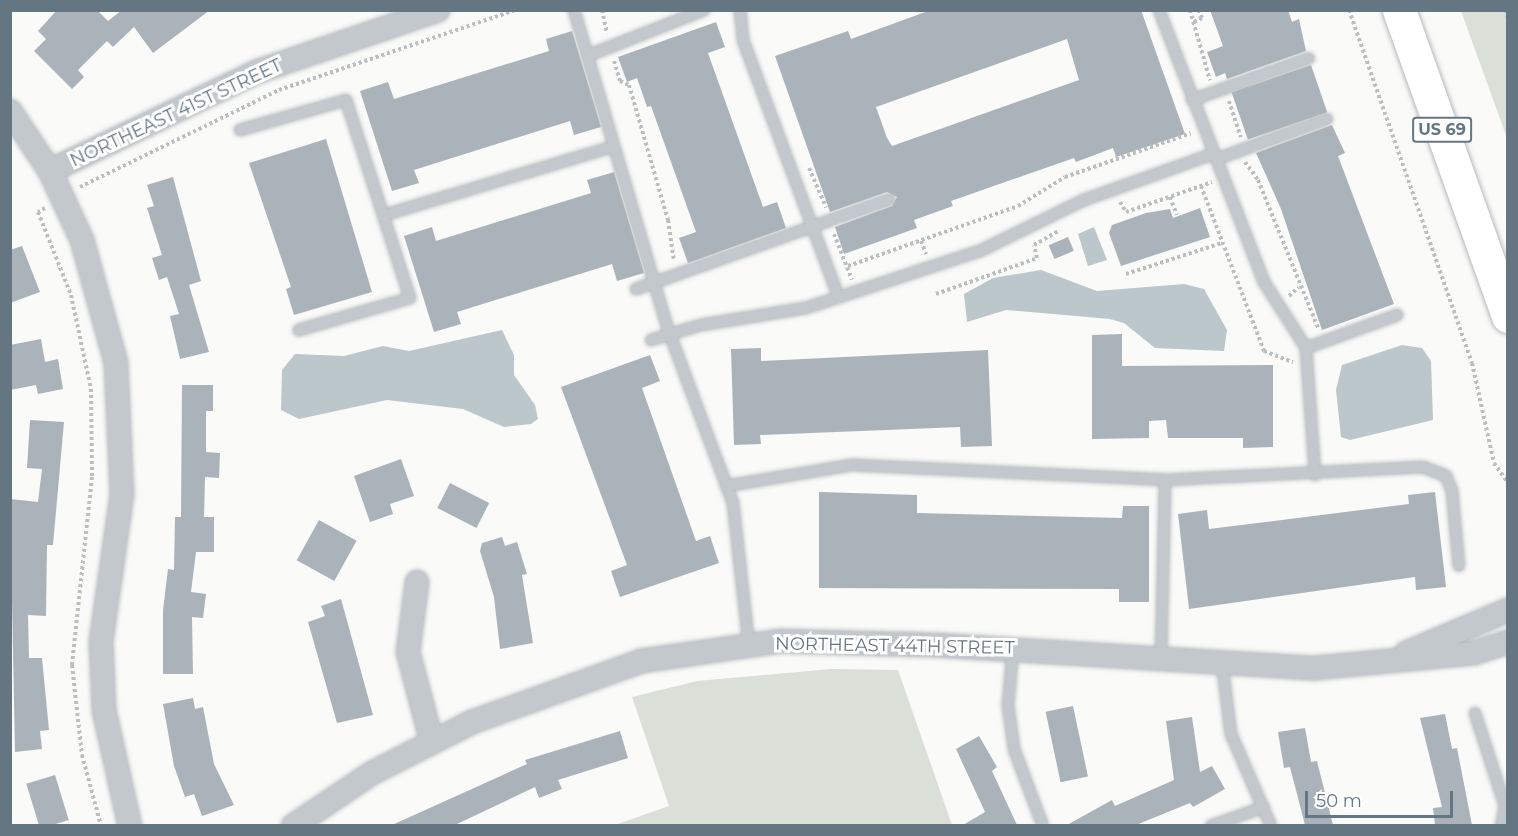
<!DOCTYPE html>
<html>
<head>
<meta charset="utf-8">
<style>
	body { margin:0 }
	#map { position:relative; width:1518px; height:836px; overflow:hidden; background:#fafaf8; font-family:Montserrat,sans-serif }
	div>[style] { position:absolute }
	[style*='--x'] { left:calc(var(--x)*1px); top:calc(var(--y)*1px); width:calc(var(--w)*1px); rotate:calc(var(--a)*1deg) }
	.green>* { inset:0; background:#dadfd7 }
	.water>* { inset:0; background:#bbc7cb }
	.building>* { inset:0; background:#aab3b9; transform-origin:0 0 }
	.path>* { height:4px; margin-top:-2px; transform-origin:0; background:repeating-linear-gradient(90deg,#bbbfc2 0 3px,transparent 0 6px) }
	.roads { filter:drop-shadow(0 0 2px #b5babe) drop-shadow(0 0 2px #b5babe) }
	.lane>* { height:10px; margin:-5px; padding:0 5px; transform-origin:5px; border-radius:5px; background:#c3c8cc }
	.street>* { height:22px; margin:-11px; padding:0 11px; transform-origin:11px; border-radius:11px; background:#c3c8cc }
	.primary>* { height:33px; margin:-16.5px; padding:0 16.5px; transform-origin:16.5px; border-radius:16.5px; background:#fff }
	span { translate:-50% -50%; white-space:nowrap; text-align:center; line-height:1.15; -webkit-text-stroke:6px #fff; paint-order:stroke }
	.shield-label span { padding:2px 4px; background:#fff; border:2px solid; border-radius:4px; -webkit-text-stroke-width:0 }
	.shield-label { font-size:16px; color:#657683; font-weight:700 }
	.street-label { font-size:18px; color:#657683 }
	.frame { position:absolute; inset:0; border:12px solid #657683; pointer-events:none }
	.scale { position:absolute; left:1305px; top:791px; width:148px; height:27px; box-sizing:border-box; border:3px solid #657683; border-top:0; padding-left:8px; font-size:18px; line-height:21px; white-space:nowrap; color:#657683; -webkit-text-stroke:4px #fff; paint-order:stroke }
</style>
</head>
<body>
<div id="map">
	<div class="green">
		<i style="clip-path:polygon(1461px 11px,1507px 11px,1507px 138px)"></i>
		<i style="clip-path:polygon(831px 669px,898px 670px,952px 825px,615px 825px,669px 806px,632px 697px,697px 681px)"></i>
	</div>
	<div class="water">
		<i style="clip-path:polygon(1094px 227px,1107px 260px,1088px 266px,1078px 234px)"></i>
		<i style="clip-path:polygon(1041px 270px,1097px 291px,1184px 284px,1204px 289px,1227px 330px,1224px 351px,1155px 348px,1124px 323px,1110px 319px,1006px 310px,967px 322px,964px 294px,993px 278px)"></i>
		<i style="clip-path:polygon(502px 330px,514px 355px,514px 375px,535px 405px,538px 419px,531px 424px,504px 427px,463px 409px,387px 400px,299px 419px,281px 410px,282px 370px,295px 354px,344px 356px,383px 346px,409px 351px)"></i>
		<i style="clip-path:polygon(1402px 345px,1422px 348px,1431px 361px,1433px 420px,1350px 440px,1341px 437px,1336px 390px,1342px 365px)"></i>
	</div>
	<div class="building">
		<i style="clip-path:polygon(57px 10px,97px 10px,108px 21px,122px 10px,210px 10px,153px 53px,134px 27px,113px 47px,107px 41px,78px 70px,84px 77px,72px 89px,34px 51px,46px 39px,38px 31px)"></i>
		<i style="clip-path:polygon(evenodd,931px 10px,1141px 10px,1185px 134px,1116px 157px,1113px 148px,1076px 162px,1074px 158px,951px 201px,953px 206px,914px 220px,917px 228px,844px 254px,835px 227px,892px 206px,897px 197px,887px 192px,830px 212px,775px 56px,848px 31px,851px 39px,931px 10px,1067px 39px,1079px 80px,892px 146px,887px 138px,876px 107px,1067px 39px)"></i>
		<i style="clip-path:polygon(1210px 10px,1288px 10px,1292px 22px,1299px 19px,1306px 51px,1227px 79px,1225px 73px,1216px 77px,1207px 52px,1223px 46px)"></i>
		<i style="clip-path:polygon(716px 22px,725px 47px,708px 53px,763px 207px,777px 202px,786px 228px,688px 263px,679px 238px,696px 232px,651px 106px,647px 107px,637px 78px,627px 82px,618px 57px)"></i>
		<i style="clip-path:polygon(572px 31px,601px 127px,574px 135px,570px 121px,414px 170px,419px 183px,392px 191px,360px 91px,388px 82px,394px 99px,549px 51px,546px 39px)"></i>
		<i style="left:1311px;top:65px;width:50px;height:84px;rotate:71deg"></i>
		<i style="clip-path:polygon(1332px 125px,1345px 153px,1338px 156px,1394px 304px,1322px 330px,1281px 209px,1256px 153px)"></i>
		<i style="clip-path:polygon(326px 139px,372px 292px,294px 315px,286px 289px,291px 287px,249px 163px)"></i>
		<i style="clip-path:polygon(614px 172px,644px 273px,617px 281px,612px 264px,457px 312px,461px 324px,434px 332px,404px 236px,432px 227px,436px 241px,591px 193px,587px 180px)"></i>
		<i style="clip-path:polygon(173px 177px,201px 281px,189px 285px,209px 352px,180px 359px,170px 316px,179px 314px,167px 277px,159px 280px,152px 258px,162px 255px,147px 208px,154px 206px,147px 185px)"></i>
		<i style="clip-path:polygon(1200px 208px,1210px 237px,1121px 266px,1109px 233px,1112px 225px,1146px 213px,1170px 209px,1173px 218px)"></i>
		<i style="left:1068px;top:237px;width:15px;height:21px;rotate:67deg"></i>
		<i style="clip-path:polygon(22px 246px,40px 292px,10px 303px,10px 250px)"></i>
		<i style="clip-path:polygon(1122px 334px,1122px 366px,1273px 365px,1273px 447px,1243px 448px,1243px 438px,1168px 438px,1166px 420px,1149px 421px,1149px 438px,1092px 439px,1092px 335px)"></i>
		<i style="clip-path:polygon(41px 339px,45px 362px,58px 359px,63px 389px,38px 394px,36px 385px,10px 390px,10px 345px)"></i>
		<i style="clip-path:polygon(761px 348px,761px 361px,988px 350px,992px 446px,961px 447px,960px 427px,760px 435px,761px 444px,734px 445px,731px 349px)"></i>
		<i style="clip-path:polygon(650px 355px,660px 381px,642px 388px,696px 541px,710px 536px,719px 563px,620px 597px,611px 571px,627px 565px,561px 387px)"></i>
		<i style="clip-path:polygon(182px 385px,213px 385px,213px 411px,206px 411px,206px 452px,220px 453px,219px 478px,205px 477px,204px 517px,214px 517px,214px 552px,196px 552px,191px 592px,206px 594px,203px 618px,192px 617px,193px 674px,163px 674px,163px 610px,168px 569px,174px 570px,175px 517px,181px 517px)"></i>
		<i style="clip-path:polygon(30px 420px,64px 422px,53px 545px,47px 545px,46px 616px,28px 615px,29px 658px,42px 658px,49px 730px,40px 731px,42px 749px,15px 752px,10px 499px,38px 502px,42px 469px,27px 468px)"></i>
		<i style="clip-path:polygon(401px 459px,414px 496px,390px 504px,393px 514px,370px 522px,354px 476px)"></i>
		<i style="left:450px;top:483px;width:44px;height:28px;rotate:27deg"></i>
		<i style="clip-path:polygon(819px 492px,917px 495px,917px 513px,1122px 518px,1123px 506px,1149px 506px,1149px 602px,1119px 602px,1119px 589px,819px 588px)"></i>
		<i style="clip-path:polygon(1435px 492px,1446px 587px,1416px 590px,1415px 577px,1189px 609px,1178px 514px,1207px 510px,1209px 529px,1409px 504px,1408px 495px)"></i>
		<i style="left:319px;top:520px;width:43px;height:46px;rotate:29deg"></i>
		<i style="clip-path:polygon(502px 537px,505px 546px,517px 542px,527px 574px,522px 575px,533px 643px,500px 649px,494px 597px,480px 551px,482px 543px)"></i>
		<i style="clip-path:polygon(341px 599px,373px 715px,337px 723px,308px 622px,325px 616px,321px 606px)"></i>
		<i style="clip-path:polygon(193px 698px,195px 709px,203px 707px,214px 764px,234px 805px,202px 816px,194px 794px,185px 797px,174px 766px,163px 704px)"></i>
		<i style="left:1073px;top:706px;width:72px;height:28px;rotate:78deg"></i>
		<i style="clip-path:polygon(1445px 714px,1452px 749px,1457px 748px,1472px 825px,1435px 825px,1433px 808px,1442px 807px,1420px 718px)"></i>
		<i style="clip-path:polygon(1192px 717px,1200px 772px,1212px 766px,1225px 789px,1193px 807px,1190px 803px,1136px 825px,1067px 825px,1112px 800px,1115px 806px,1174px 780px,1166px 721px)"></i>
		<i style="clip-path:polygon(1305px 728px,1311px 762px,1317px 761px,1333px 825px,1305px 825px,1290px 767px,1284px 768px,1278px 732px)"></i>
		<i style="clip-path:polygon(620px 731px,628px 758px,558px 780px,562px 789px,539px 798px,535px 787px,455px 825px,392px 825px,527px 764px,525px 760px)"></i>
		<i style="clip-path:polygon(979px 736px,997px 767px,992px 771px,1017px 825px,963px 825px,985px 812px,956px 749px)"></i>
		<i style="left:55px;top:775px;width:47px;height:30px;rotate:73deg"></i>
	</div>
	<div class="path">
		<i style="--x:602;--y:10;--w:24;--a:78"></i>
		<i style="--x:1190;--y:10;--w:73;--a:74.1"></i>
		<i style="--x:1349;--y:10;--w:374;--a:70.8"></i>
		<i style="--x:1472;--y:363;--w:102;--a:77.6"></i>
		<i style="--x:1494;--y:463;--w:24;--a:55"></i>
		<i style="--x:1505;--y:10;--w:9;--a:69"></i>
		<i style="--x:1194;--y:22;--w:9;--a:-27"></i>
		<i style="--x:1202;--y:18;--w:9;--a:-111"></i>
		<i style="--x:614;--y:61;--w:21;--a:73"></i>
		<i style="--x:620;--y:81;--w:10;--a:24"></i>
		<i style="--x:629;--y:85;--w:141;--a:73.9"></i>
		<i style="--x:668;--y:220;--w:41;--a:81.7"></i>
		<i style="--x:1229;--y:101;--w:38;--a:72"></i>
		<i style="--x:1245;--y:162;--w:22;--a:54"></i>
		<i style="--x:1258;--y:180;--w:162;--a:67.9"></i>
		<i style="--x:809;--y:168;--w:43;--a:66.4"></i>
		<i style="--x:1201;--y:186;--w:177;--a:69.1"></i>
		<i style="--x:1264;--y:351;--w:31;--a:21"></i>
		<i style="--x:80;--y:187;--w:221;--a:-26"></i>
		<i style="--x:279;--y:90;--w:249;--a:-18.7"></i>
		<i style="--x:1170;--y:197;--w:19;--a:69"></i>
		<i style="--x:1120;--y:202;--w:12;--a:59"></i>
		<i style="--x:1126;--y:212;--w:91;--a:-19.2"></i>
		<i style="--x:45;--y:208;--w:8;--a:150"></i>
		<i style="--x:38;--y:212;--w:89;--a:68.3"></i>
		<i style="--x:71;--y:295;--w:96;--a:78"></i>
		<i style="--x:91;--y:389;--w:88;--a:89.3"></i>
		<i style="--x:92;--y:477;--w:189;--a:96.1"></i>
		<i style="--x:72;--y:665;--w:91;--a:83.7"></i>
		<i style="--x:82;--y:755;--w:73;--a:75"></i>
		<i style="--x:834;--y:234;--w:49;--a:68.6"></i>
		<i style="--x:921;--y:241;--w:14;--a:69"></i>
		<i style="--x:848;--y:266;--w:180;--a:-19.4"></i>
		<i style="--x:1018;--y:206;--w:55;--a:-31.7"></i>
		<i style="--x:1065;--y:177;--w:133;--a:-19.2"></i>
		<i style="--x:1126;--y:274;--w:101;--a:-17.9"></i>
		<i style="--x:936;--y:294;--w:107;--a:-19.6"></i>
		<i style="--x:1037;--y:258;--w:13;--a:-103"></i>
		<i style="--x:1034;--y:245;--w:30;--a:-30"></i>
		<i style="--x:1289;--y:296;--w:13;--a:-42"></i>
	</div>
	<div class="roads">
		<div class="lane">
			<i style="--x:574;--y:10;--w:336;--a:73.6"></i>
			<i style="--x:669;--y:332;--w:183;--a:69.5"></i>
			<i style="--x:733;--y:503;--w:143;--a:83.6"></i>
			<i style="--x:740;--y:10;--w:30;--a:84"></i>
			<i style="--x:743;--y:40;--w:273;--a:69.6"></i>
			<i style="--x:1159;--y:10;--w:292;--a:68.9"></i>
			<i style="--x:1264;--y:282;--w:78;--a:57.5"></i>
			<i style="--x:1306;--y:348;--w:127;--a:85.9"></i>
			<i style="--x:587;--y:56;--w:126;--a:-21.5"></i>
			<i style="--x:1192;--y:100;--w:124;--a:-19.7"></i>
			<i style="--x:240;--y:130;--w:110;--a:-15.8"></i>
			<i style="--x:346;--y:100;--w:208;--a:72.1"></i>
			<i style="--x:410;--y:298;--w:116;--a:163.9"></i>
			<i style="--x:1217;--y:159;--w:117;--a:-20"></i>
			<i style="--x:384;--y:215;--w:238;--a:-16.6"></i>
			<i style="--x:636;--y:289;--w:269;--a:-19.5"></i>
			<i style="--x:651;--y:340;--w:52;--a:-16.7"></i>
			<i style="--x:701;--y:325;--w:106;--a:-9.2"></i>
			<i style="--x:806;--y:308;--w:185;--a:-18.2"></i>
			<i style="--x:982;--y:250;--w:114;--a:-26.1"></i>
			<i style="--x:1084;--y:200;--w:139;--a:-19.7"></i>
			<i style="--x:1306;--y:348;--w:97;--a:-19.9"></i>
			<i style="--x:726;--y:486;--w:128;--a:-9.5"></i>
			<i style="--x:852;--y:465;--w:313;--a:2.7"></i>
			<i style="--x:1165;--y:480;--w:258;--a:-2.9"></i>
			<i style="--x:1423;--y:467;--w:25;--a:21"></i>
			<i style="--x:1446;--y:476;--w:16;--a:68"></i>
			<i style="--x:1452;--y:491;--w:75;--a:84.7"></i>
			<i style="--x:1013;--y:649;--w:56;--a:95.1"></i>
			<i style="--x:1008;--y:705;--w:44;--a:82.2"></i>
			<i style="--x:1014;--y:749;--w:82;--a:69.4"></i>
			<i style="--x:1161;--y:659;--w:179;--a:-88.7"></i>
			<i style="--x:1222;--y:663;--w:72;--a:82.8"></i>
			<i style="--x:1231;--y:734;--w:100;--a:66.5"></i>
			<i style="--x:1475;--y:713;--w:98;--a:72.1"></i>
			<i style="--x:1505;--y:806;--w:20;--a:101"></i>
			<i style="--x:1211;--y:826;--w:56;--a:-19.7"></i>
		</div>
		<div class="street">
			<i style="--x:10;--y:111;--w:72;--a:56.3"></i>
			<i style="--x:50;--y:171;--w:76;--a:65.1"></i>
			<i style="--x:82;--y:240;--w:128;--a:74.5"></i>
			<i style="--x:116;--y:363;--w:131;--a:87.4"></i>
			<i style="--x:122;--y:494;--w:148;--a:98.1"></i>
			<i style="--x:101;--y:641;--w:69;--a:87.5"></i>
			<i style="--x:104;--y:710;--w:119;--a:77.4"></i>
			<i style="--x:50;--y:171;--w:232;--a:-25.6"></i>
			<i style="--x:259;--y:71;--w:189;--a:-18.8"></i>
			<i style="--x:417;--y:582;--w:71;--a:97.3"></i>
			<i style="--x:408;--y:652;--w:93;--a:75.1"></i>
			<i style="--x:1406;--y:653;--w:111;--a:-22.9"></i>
			<i style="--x:293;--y:826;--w:95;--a:-33.9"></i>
			<i style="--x:372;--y:773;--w:112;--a:-27"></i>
			<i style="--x:472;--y:722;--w:180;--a:-19.8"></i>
			<i style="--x:641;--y:661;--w:140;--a:-8.2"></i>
			<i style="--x:780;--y:641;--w:154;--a:1.5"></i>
			<i style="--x:934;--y:645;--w:382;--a:3.5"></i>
			<i style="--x:1315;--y:668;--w:160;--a:-5.4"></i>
			<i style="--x:1474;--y:653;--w:36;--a:-18"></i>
		</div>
		<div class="primary">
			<i style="--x:1399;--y:10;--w:325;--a:70.4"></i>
		</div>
	</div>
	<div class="shield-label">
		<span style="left:1442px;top:130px">US 69</span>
	</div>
	<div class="street-label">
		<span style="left:176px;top:113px;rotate:-25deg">NORTHEAST 41ST STREET</span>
		<span style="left:895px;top:646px;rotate:1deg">NORTHEAST 44TH STREET</span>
	</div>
	<div class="frame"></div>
	<div class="scale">50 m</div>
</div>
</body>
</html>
